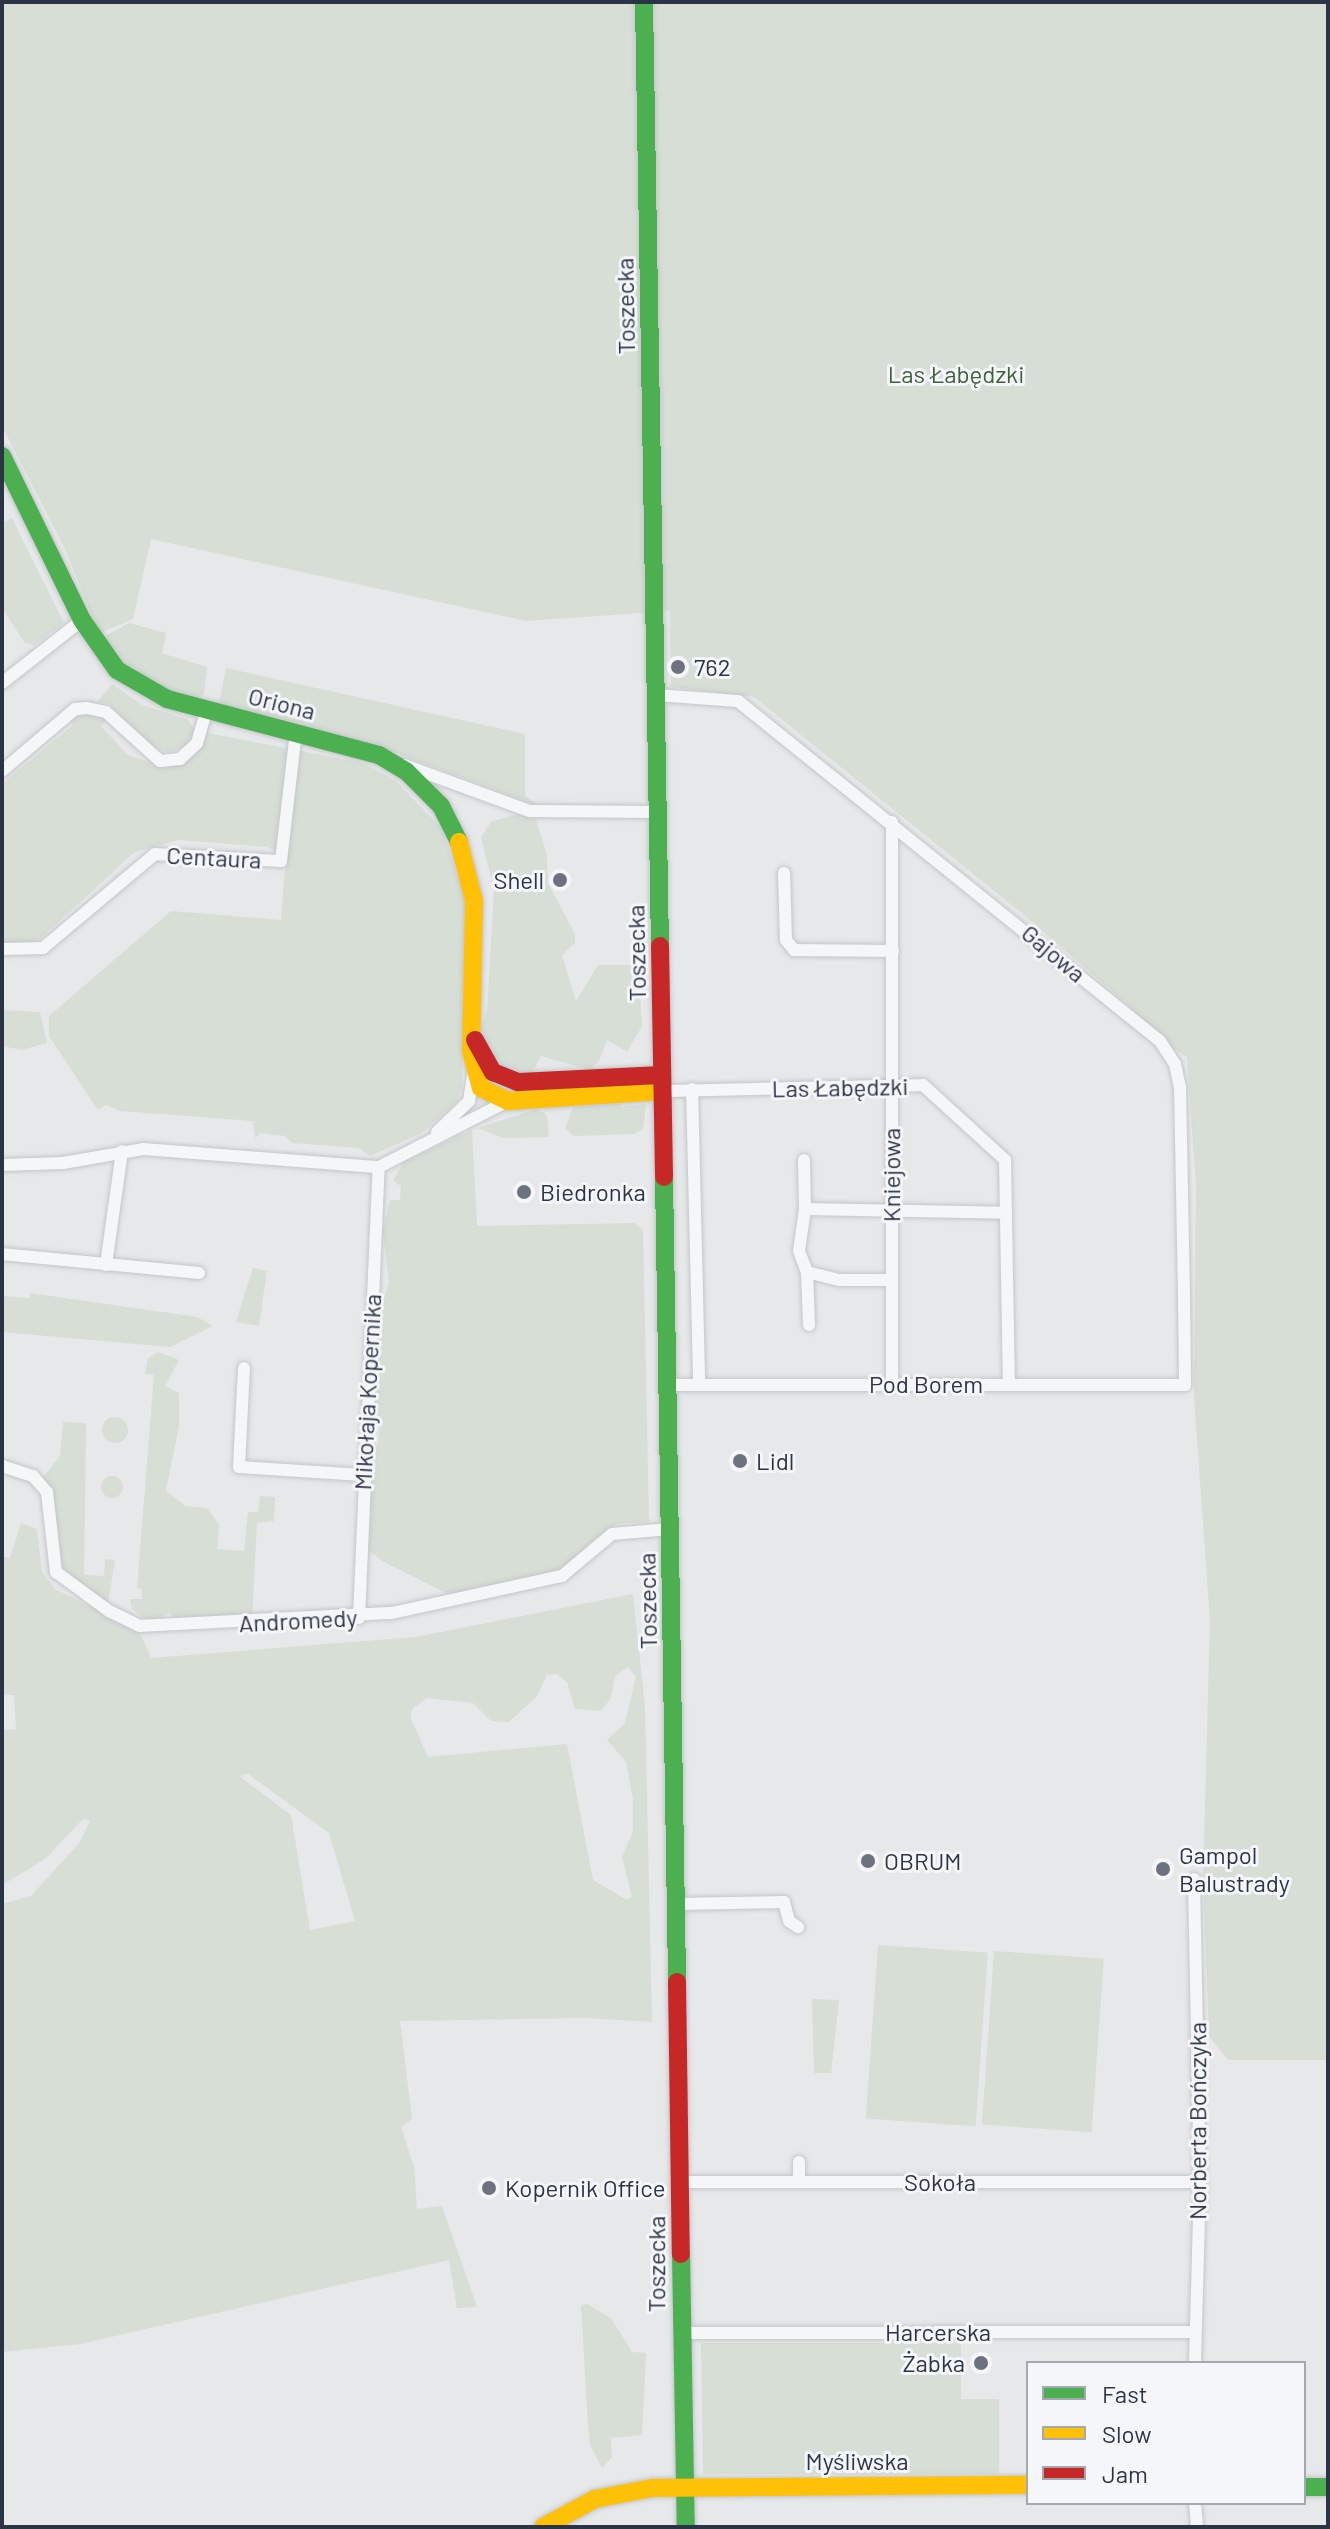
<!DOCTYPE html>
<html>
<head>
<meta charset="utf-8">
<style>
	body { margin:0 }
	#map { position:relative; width:1330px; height:2529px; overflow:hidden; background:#e6e8ea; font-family:Barlow,sans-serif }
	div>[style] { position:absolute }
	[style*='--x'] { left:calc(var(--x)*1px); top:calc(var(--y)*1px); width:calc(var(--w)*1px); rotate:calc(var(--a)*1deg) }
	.green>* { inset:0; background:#d6ded6; transform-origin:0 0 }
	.round { border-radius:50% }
	.roads { filter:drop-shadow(0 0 2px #c4c6c8) drop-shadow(0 0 2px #c4c6c8) }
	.street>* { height:12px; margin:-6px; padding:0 6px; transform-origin:6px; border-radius:6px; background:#f5f6f7 }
	.fast>* { height:18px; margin:-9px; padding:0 9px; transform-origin:9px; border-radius:9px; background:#4caf50 }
	.slow>* { height:18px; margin:-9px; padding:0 9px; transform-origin:9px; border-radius:9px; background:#ffc107 }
	.jam>* { height:18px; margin:-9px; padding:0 9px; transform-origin:9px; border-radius:9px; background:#c62828 }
	.dots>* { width:22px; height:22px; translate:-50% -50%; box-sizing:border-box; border:4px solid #f4f6f9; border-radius:50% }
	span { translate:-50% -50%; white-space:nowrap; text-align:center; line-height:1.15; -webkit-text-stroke:6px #f4f6f9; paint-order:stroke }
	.street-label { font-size:24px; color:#2b3445 }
	.park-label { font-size:24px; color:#3f6138 }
	.poi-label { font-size:24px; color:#2b3445 }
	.left { translate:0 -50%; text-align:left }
	.right { translate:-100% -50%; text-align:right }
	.frame { position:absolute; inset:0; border:4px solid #2b3445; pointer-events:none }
	.legend { position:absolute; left:1026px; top:2361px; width:280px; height:144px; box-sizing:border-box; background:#f4f6f9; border:2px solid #a4a8b1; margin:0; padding:10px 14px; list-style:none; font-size:24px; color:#2b3445 }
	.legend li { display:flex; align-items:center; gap:16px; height:40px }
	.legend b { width:40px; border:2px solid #a4a8b1 }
</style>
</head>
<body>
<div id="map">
	<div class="green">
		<i style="clip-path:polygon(2px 2px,1328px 2px,1328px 2060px,1228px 2060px,1209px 2036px,1203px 1878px,1210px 1622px,1194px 1396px,1196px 1186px,1187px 1057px,1160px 1041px,1128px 1005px,1024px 915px,754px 697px,671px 687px,670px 611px,526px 621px,151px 539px,133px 619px,99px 633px,64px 547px,2px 426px)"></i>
		<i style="clip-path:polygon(12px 518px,64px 623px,34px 645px,25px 643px,2px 608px,2px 523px)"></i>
		<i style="clip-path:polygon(129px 623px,166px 633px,162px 653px,207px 667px,204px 693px,196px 699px,171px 693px,121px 664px,102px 638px)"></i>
		<i style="clip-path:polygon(226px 668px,525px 734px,525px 796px,546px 809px,389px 750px,219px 704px)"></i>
		<i style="clip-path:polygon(112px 684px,142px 705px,187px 719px,196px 731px,186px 745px,171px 752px,151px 748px,108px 703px,97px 702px)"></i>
		<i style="clip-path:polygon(90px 713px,107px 719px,101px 726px,128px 755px,164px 767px,192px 757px,208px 733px,363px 763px,395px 780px,442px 829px,465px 901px,462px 1087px,457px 1101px,422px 1133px,370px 1156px,359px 1148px,292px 1143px,285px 1136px,261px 1133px,255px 1138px,253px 1121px,120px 1111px,106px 1105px,98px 1110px,49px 1036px,49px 1016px,171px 911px,281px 920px,286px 856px,268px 847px,178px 840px,135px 852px,33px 945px,2px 944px,2px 784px,73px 725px,69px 719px)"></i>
		<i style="clip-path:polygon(517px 814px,535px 817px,547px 855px,548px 883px,575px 934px,575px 943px,562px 955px,576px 1001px,598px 965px,638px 965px,642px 1026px,627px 1052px,607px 1040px,599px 1061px,589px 1070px,541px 1056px,530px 1077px,500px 1072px,479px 1032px,487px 1011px,494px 890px,481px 837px,491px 822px)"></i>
		<i style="clip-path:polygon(2px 1010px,40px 1012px,47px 1043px,22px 1050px,2px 1046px)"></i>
		<i style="clip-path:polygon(621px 1103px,621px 1107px,646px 1104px,643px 1129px,634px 1134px,573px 1136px,565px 1128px,573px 1107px)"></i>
		<i style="clip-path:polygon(537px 1109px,547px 1115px,549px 1137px,503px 1138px,478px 1128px)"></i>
		<i style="clip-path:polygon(472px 1130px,477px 1226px,634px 1223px,643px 1230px,649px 1522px,616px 1524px,576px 1569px,458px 1599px,382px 1561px,364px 1546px,369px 1444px,378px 1446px,380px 1423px,375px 1417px,377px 1320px,389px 1283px,383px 1231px,390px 1200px,400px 1200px,401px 1186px,393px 1181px,404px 1161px)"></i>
		<i style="clip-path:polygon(253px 1268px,267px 1271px,259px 1326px,236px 1322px)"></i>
		<i style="clip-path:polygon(30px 1293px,197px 1317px,213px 1326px,170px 1347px,2px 1332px,2px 1296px,30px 1298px)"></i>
		<i style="clip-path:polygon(158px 1352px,179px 1360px,165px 1386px,179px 1393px,179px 1426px,166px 1490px,185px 1506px,207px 1508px,219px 1525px,217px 1549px,244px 1551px,248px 1512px,258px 1512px,260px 1496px,275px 1497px,274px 1521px,257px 1523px,252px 1619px,187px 1624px,168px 1613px,154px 1620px,142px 1617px,132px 1609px,130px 1599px,142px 1599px,142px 1589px,137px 1588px,154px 1375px,145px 1374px,148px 1358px)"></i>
		<i class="round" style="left:102px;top:1417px;width:26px;height:26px"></i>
		<i style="clip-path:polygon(63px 1422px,86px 1423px,84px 1575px,104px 1576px,105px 1559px,115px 1560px,108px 1603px,63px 1577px,41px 1480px,60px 1456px)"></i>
		<i class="round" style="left:101px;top:1476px;width:22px;height:22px"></i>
		<i style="clip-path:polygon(evenodd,21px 1523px,37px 1529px,42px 1572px,55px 1589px,139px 1631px,151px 1658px,416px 1637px,633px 1594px,645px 1707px,652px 2022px,586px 2018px,400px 2021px,412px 2119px,401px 2127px,414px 2167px,417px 2209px,442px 2206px,477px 2307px,457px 2308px,449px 2260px,80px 2344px,2px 2352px,2px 1904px,31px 1896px,80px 1842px,90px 1820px,83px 1819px,45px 1859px,2px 1885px,2px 1730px,16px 1729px,14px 1695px,2px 1695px,2px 1556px,10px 1558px,21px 1523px,628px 1667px,636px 1677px,625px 1723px,607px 1740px,626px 1762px,633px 1799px,633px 1832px,622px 1857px,632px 1897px,627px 1900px,593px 1880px,567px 1744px,428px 1757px,411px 1719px,412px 1709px,427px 1698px,473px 1703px,491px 1721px,509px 1722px,537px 1696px,547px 1675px,557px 1674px,567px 1682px,575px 1709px,601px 1711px,611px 1698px,615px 1676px,628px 1667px,21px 1523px,248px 1774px,329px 1833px,355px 1921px,310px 1930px,291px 1815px,239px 1776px,248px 1774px)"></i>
		<i style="left:878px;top:1945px;width:110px;height:174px;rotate:4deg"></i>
		<i style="left:994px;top:1951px;width:110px;height:174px;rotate:4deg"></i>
		<i style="clip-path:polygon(812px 1999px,839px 2000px,831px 2073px,814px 2073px)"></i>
		<i style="clip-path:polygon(587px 2304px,611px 2318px,632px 2352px,646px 2353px,642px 2435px,611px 2438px,612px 2457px,602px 2468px,590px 2445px,588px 2424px,581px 2305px)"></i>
		<i style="clip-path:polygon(701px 2343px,961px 2343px,961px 2399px,999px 2399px,999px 2474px,703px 2474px)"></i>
	</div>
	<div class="roads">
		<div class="street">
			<i style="--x:2;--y:683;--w:102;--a:-38.2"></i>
			<i style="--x:656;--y:695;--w:82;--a:4.2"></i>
			<i style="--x:738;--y:701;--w:542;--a:38.86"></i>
			<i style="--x:1160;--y:1041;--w:27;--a:57"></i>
			<i style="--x:1175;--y:1064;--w:24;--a:78"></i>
			<i style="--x:1180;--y:1087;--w:210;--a:88.9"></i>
			<i style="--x:1184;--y:1297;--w:88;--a:89.3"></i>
			<i style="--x:1185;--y:1385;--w:518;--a:180"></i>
			<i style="--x:404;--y:765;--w:134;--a:20.1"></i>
			<i style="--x:530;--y:811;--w:128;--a:0.4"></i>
			<i style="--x:2;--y:771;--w:96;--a:-40.3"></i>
			<i style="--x:75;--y:709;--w:12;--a:-5"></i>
			<i style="--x:87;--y:708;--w:19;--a:12"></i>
			<i style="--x:106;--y:712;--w:73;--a:42.2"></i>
			<i style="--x:160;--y:761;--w:20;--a:-6"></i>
			<i style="--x:180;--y:759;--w:23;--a:-43"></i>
			<i style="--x:197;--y:743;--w:35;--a:-74"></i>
			<i style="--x:892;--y:822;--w:562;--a:90"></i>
			<i style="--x:784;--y:873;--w:67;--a:88.3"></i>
			<i style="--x:786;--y:940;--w:13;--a:51"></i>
			<i style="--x:794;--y:950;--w:99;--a:0.6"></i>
			<i style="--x:2;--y:949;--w:41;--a:-1.4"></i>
			<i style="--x:43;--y:948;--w:146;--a:-40"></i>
			<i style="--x:155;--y:854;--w:126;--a:3.2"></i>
			<i style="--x:281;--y:861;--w:131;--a:-83.4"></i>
			<i style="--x:692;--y:1089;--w:296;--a:88.6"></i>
			<i style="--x:662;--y:1091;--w:261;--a:-1.3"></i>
			<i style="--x:923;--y:1085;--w:111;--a:42.4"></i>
			<i style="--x:1005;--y:1160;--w:224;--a:89"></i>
			<i style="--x:437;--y:1132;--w:45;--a:-44.1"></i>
			<i style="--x:469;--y:1101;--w:24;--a:-81"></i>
			<i style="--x:804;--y:1160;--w:49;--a:88.8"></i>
			<i style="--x:2;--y:1165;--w:61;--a:-1.9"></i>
			<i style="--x:63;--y:1163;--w:81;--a:-9.9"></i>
			<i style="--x:143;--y:1149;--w:237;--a:4.4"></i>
			<i style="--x:379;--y:1167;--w:145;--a:-27.1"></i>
			<i style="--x:2;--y:1254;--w:198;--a:5.5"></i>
			<i style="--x:106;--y:1265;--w:115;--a:-82"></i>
			<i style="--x:807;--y:1272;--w:53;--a:87.8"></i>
			<i style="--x:890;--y:1280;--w:51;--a:180"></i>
			<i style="--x:839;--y:1280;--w:33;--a:-166"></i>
			<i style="--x:807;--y:1272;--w:22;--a:-111"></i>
			<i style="--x:799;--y:1251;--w:42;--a:-81.9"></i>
			<i style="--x:805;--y:1209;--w:201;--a:1.1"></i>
			<i style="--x:244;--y:1368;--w:99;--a:92.9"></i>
			<i style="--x:239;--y:1467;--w:123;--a:3.7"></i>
			<i style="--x:2;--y:1466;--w:33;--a:18"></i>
			<i style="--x:33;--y:1476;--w:21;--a:49"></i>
			<i style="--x:47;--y:1492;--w:81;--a:83.6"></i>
			<i style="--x:56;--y:1572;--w:66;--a:36.3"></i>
			<i style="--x:109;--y:1611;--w:34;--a:26"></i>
			<i style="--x:140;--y:1626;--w:252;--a:-3"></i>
			<i style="--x:392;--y:1613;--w:174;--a:-12.3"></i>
			<i style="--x:562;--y:1576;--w:65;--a:-40"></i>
			<i style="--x:612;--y:1534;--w:58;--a:-4.9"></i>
			<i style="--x:359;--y:1618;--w:451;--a:-87.5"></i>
			<i style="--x:1194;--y:1879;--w:303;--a:88.9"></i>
			<i style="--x:1200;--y:2182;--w:181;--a:91.6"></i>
			<i style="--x:676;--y:1904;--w:108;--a:-1.1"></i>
			<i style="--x:784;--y:1902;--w:20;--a:75"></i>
			<i style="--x:789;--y:1921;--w:11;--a:34"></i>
			<i style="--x:799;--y:2162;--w:20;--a:90"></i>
			<i style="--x:680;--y:2182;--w:520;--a:0"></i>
			<i style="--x:680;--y:2333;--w:515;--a:-0.11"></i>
			<i style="--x:1195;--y:2503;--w:24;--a:85"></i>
		</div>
		<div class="fast">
			<i style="--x:644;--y:2;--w:944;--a:89.03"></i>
			<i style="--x:2;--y:456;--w:182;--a:64"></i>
			<i style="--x:82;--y:620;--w:61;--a:55"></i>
			<i style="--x:117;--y:670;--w:58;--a:30.1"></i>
			<i style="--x:167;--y:699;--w:219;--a:14.8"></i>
			<i style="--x:379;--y:755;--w:31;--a:31"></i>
			<i style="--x:406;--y:771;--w:49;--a:45"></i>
			<i style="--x:441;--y:806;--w:40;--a:63.4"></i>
			<i style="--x:664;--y:1177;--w:805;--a:89.07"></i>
			<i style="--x:681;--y:2254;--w:273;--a:89"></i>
			<i style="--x:1304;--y:2487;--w:24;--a:0"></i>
		</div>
		<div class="slow">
			<i style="--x:459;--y:842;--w:61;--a:75.7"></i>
			<i style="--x:474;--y:901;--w:150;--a:91.1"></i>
			<i style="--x:471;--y:1051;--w:38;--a:75"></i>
			<i style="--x:481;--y:1088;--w:30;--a:26"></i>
			<i style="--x:508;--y:1101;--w:154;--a:-3.7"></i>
			<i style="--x:543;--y:2527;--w:59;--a:-28.3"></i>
			<i style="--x:595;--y:2499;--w:58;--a:-10.9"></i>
			<i style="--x:652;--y:2488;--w:376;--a:-0.5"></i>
		</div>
		<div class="jam">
			<i style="--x:660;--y:946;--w:231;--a:89"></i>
			<i style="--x:475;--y:1040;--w:37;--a:61"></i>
			<i style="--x:493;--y:1072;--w:27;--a:22"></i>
			<i style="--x:518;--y:1082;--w:144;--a:-2.8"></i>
			<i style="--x:677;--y:1982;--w:272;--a:89.2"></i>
		</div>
	</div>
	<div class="dots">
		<i style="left:678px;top:667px;background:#6c737f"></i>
		<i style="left:560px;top:880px;background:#6c737f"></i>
		<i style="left:524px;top:1192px;background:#6c737f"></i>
		<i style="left:740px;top:1461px;background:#6c737f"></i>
		<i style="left:868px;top:1861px;background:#6c737f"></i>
		<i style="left:1163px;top:1869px;background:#6c737f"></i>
		<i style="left:489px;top:2188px;background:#6c737f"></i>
		<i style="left:981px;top:2363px;background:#6c737f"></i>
	</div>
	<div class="street-label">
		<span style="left:625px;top:306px;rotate:-91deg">Toszecka</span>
		<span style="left:282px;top:703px;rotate:14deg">Oriona</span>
		<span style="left:214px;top:857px;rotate:3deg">Centaura</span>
		<span style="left:636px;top:953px;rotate:-91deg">Toszecka</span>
		<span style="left:1054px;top:953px;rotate:40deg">Gajowa</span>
		<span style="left:840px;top:1087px;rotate:-1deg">Las Łabędzki</span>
		<span style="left:891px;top:1175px;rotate:-90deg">Kniejowa</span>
		<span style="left:926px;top:1384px">Pod Borem</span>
		<span style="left:367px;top:1392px;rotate:-87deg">Mikołaja Kopernika</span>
		<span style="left:647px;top:1601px;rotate:-91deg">Toszecka</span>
		<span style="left:298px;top:1620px;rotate:-3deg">Andromedy</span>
		<span style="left:1197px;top:2121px;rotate:-90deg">Norberta Bończyka</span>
		<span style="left:940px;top:2182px">Sokoła</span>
		<span style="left:656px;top:2264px;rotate:-90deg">Toszecka</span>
		<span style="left:938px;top:2332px">Harcerska</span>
		<span style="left:857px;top:2461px">Myśliwska</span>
	</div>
	<div class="park-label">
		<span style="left:956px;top:374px">Las Łabędzki</span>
	</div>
	<div class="poi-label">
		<span class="left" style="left:694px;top:667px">762</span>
		<span class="right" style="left:544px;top:880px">Shell</span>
		<span class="left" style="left:540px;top:1192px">Biedronka</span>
		<span class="left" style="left:756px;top:1461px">Lidl</span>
		<span class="left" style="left:1179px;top:1869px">Gampol<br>Balustrady</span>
		<span class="left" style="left:884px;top:1861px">OBRUM</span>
		<span class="left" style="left:505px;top:2188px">Kopernik Office</span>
		<span class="right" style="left:965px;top:2363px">Żabka</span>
	</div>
	<div class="frame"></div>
	<ul class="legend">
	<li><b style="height:10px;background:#4caf50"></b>Fast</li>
	<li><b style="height:10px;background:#ffc107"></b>Slow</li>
	<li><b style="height:10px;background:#c62828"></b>Jam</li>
	</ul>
</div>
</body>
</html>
